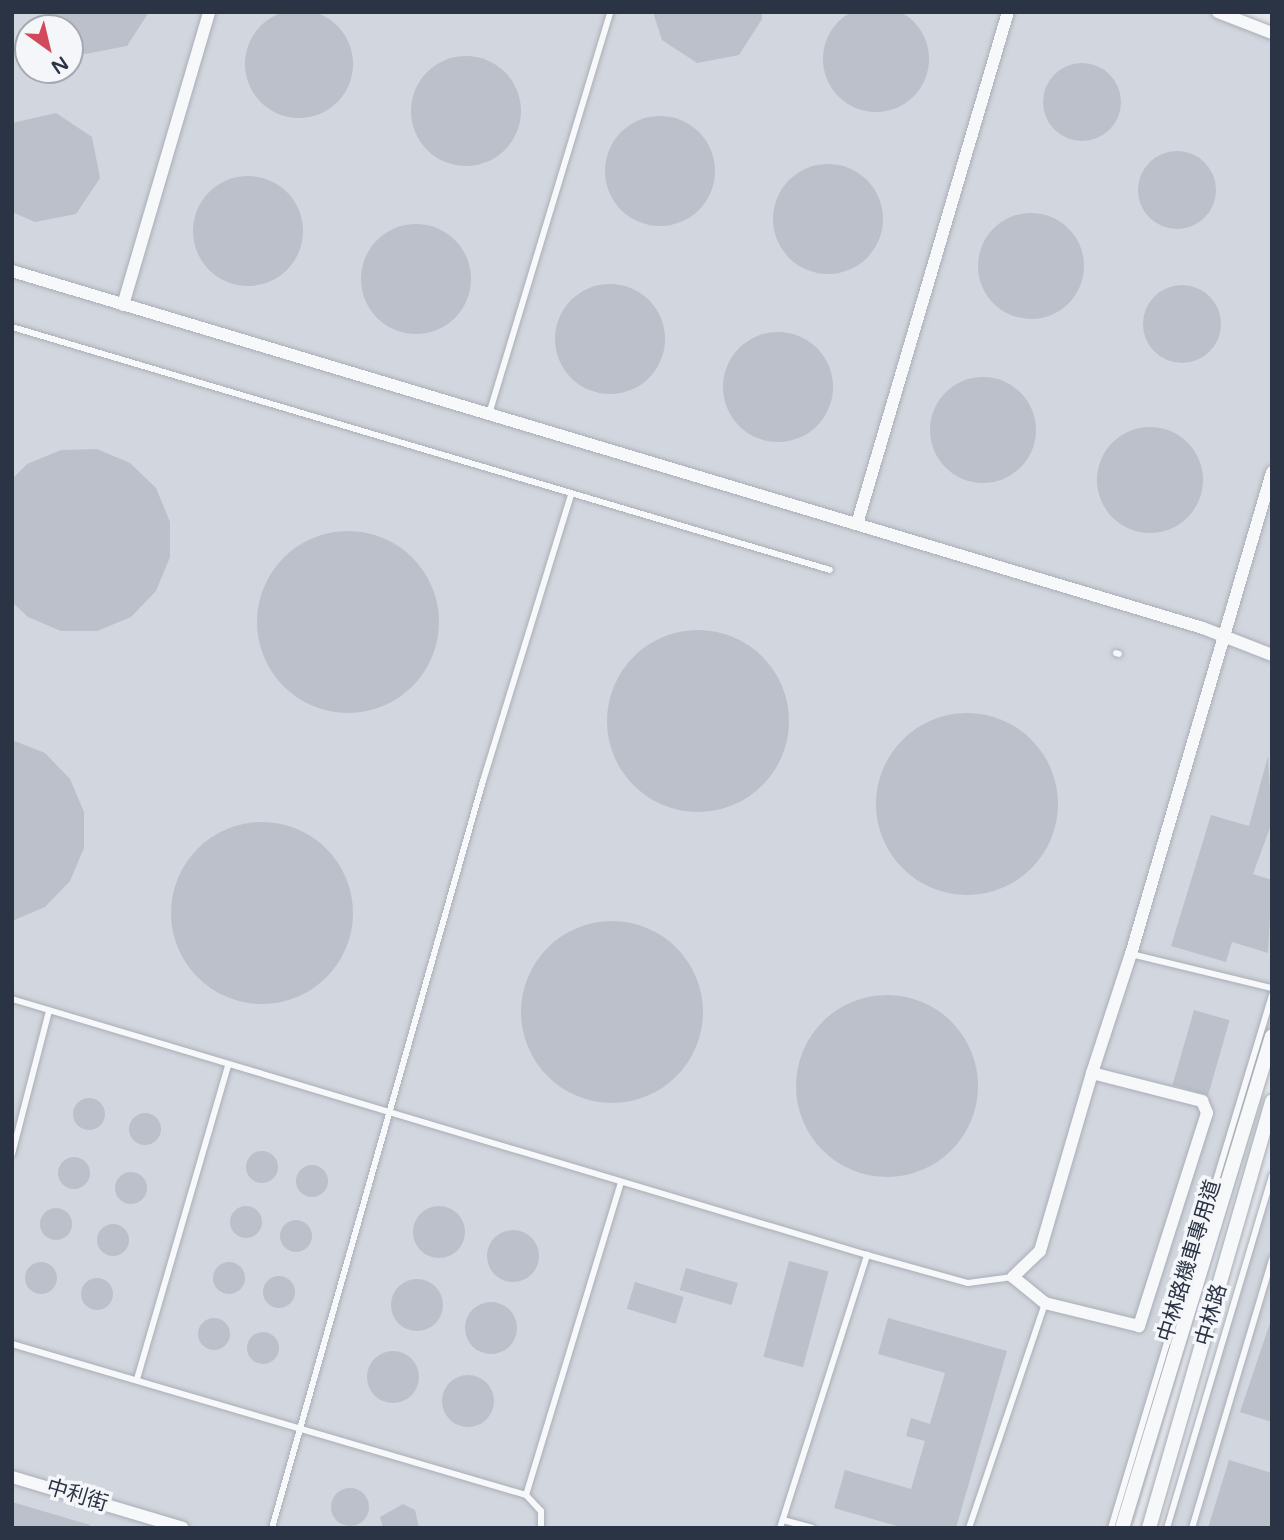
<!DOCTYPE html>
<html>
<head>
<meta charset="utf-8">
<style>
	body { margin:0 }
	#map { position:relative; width:1284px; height:1540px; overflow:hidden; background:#e4e7ec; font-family:"Varela Round","Noto Sans TC",sans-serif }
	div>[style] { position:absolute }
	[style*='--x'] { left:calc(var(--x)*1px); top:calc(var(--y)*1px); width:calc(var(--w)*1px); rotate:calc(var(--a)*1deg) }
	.built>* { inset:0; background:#d2d6de }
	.building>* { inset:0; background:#bbc0ca; transform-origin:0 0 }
	.round { border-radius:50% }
	.roads { filter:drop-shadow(0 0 2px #a9aeb7) drop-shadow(0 0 2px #a9aeb7) }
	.service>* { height:6px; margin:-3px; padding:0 3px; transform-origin:3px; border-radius:3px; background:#f7f8fa }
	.minor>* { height:12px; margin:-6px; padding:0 6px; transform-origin:6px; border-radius:6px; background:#f7f8fa }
	.tertiary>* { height:14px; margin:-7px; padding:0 7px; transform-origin:7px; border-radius:7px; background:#f7f8fa }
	span { translate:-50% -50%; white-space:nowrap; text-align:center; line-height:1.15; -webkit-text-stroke:7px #f4f6f9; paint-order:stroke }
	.street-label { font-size:21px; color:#2b3445 }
	.frame { position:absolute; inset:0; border:14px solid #2b3445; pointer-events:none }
	.north { position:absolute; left:14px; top:14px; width:70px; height:70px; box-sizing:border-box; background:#f4f6f9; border:2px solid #a4a8b1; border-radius:50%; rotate:146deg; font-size:19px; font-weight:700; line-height:28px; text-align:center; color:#2b3445 }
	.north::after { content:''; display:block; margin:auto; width:24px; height:32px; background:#d1495b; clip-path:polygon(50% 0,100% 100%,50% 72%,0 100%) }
</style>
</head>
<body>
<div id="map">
	<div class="built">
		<i style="clip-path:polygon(evenodd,12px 12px,1229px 12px,1272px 30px,1272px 1060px,1132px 1528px,12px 1528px,12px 12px,28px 28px,70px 28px,70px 70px,28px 70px,28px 28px)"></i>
		<i style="clip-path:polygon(1272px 1176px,1272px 1528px,1167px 1528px)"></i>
	</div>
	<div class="building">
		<i class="round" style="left:823px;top:6px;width:106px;height:106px"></i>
		<i class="round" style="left:245px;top:10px;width:108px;height:108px"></i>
		<i style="clip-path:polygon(42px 12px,149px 12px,127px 46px,85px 54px,70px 48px,70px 28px,48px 28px)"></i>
		<i style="clip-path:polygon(653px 12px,762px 12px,762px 19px,739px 55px,697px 63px,662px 40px)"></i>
		<i class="round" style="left:411px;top:56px;width:110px;height:110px"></i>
		<i class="round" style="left:1043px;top:63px;width:78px;height:78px"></i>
		<i style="clip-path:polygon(56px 113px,92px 137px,100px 178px,76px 214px,35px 222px,12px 212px,12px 123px)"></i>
		<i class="round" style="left:605px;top:116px;width:110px;height:110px"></i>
		<i class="round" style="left:1138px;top:151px;width:78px;height:78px"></i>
		<i class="round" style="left:773px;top:164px;width:110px;height:110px"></i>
		<i class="round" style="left:193px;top:176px;width:110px;height:110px"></i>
		<i class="round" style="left:978px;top:213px;width:106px;height:106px"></i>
		<i class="round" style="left:361px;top:224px;width:110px;height:110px"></i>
		<i class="round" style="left:555px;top:284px;width:110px;height:110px"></i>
		<i class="round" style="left:1143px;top:285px;width:78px;height:78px"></i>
		<i class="round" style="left:723px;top:332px;width:110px;height:110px"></i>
		<i class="round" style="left:930px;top:377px;width:106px;height:106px"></i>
		<i class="round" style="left:1097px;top:427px;width:106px;height:106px"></i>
		<i style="clip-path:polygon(97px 449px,130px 463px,156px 488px,170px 522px,170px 557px,156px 591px,131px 617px,97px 631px,61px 631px,28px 617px,12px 602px,12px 479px,27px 464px,61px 450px)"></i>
		<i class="round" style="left:257px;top:531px;width:182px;height:182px"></i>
		<i class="round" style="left:607px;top:630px;width:182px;height:182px"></i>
		<i class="round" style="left:876px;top:713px;width:182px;height:182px"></i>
		<i style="clip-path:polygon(12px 740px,45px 753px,70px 779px,84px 812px,84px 848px,70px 881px,45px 907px,12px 921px)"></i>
		<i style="clip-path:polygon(1268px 756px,1272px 822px,1253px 874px,1272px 880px,1268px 953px,1232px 942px,1226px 962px,1171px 946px,1211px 815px,1249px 826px)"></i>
		<i class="round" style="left:171px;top:822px;width:182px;height:182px"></i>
		<i class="round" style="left:521px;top:921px;width:182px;height:182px"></i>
		<i class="round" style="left:796px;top:995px;width:182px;height:182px"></i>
		<i style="left:1194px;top:1010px;width:37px;height:78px;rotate:16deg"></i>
		<i class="round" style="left:73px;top:1098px;width:32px;height:32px"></i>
		<i class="round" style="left:129px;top:1113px;width:32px;height:32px"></i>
		<i class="round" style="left:246px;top:1151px;width:32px;height:32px"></i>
		<i class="round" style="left:58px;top:1157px;width:32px;height:32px"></i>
		<i class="round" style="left:296px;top:1165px;width:32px;height:32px"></i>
		<i class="round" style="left:115px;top:1172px;width:32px;height:32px"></i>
		<i class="round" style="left:230px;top:1206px;width:32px;height:32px"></i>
		<i class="round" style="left:413px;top:1206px;width:52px;height:52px"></i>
		<i class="round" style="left:40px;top:1208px;width:32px;height:32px"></i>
		<i class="round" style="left:280px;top:1220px;width:32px;height:32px"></i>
		<i class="round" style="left:97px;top:1224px;width:32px;height:32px"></i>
		<i class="round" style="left:487px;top:1230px;width:52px;height:52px"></i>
		<i style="left:789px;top:1261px;width:41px;height:99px;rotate:15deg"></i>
		<i class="round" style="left:213px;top:1262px;width:32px;height:32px"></i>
		<i class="round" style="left:25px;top:1262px;width:32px;height:32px"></i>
		<i style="left:686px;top:1268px;width:54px;height:23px;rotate:16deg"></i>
		<i class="round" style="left:263px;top:1276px;width:32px;height:32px"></i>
		<i class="round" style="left:81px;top:1278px;width:32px;height:32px"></i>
		<i class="round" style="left:391px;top:1279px;width:52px;height:52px"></i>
		<i style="left:635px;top:1282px;width:51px;height:28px;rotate:17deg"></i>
		<i class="round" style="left:465px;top:1302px;width:52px;height:52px"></i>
		<i class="round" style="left:198px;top:1318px;width:32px;height:32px"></i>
		<i style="clip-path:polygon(888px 1318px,1007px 1351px,956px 1528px,904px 1528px,834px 1508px,845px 1470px,911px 1489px,925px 1441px,906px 1436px,911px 1418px,930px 1424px,945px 1373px,878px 1354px)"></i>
		<i style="clip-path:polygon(1270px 1323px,1272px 1323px,1272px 1422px,1240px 1412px)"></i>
		<i class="round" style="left:247px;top:1332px;width:32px;height:32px"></i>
		<i class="round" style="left:367px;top:1351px;width:52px;height:52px"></i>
		<i class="round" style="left:442px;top:1375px;width:52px;height:52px"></i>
		<i style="clip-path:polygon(1229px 1460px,1272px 1473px,1272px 1528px,1208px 1528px)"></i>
		<i class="round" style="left:331px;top:1488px;width:38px;height:38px"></i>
		<i style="clip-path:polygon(12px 1502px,90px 1525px,90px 1528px,12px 1528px)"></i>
		<i style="clip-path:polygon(403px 1504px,415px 1510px,419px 1528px,383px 1528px,380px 1517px)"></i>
	</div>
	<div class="roads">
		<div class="service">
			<i style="--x:12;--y:327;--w:853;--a:16.54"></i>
			<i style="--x:489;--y:414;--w:420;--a:-73.2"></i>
			<i style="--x:1116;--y:653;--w:3;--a:18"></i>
			<i style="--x:1131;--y:954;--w:145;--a:13.6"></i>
			<i style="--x:12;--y:999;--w:893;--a:16.67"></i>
			<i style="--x:867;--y:1255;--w:105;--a:15.5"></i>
			<i style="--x:968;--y:1283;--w:45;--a:-7.6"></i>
			<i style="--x:12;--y:1154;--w:148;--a:-75.5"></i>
			<i style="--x:12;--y:1344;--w:536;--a:16.37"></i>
			<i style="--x:526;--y:1495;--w:22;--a:47"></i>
			<i style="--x:541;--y:1511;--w:17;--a:90"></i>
			<i style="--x:137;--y:1379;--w:327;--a:-73.8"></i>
			<i style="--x:526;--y:1495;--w:327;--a:-73.1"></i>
			<i style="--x:783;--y:1520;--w:30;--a:15"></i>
			<i style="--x:272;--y:1528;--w:776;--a:-74.23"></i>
			<i style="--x:483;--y:781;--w:299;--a:-72.9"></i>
			<i style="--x:780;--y:1528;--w:287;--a:-72.3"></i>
			<i style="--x:969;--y:1528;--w:237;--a:-71.3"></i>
			<i style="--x:1111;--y:1528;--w:557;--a:-73.19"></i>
			<i style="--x:1167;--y:1528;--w:368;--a:-73.4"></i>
			<i style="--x:1192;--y:1528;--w:281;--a:-73.4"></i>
		</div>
		<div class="minor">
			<i style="--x:1218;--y:12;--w:58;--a:21.3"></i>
			<i style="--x:12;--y:271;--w:1243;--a:16.69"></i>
			<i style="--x:1203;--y:628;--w:74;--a:21.4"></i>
			<i style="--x:123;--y:305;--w:305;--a:-73.6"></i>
			<i style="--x:857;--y:524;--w:534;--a:-73.57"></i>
			<i style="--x:1092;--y:1073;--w:114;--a:14.3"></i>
			<i style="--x:1202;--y:1101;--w:13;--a:67"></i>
			<i style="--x:1207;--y:1113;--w:224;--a:107.7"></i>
			<i style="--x:1139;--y:1326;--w:97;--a:-166.3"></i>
			<i style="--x:1045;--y:1303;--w:41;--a:-140.9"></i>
			<i style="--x:1013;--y:1277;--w:37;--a:-44"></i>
			<i style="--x:1040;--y:1251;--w:185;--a:-73.7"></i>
			<i style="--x:1092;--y:1073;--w:125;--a:-71.9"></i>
			<i style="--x:1131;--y:954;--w:502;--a:-73.69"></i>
			<i style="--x:12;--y:1477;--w:178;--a:16.6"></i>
		</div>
		<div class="tertiary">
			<i style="--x:1122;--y:1528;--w:514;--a:-73.04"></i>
			<i style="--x:1149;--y:1528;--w:444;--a:-73.9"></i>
		</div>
	</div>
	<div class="street-label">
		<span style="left:1190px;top:1261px;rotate:-73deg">中林路機車專用道</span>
		<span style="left:1212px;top:1315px;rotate:-74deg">中林路</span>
		<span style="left:77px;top:1496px;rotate:17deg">中利街</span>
	</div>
	<div class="frame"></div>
	<div class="north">N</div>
</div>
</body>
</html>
